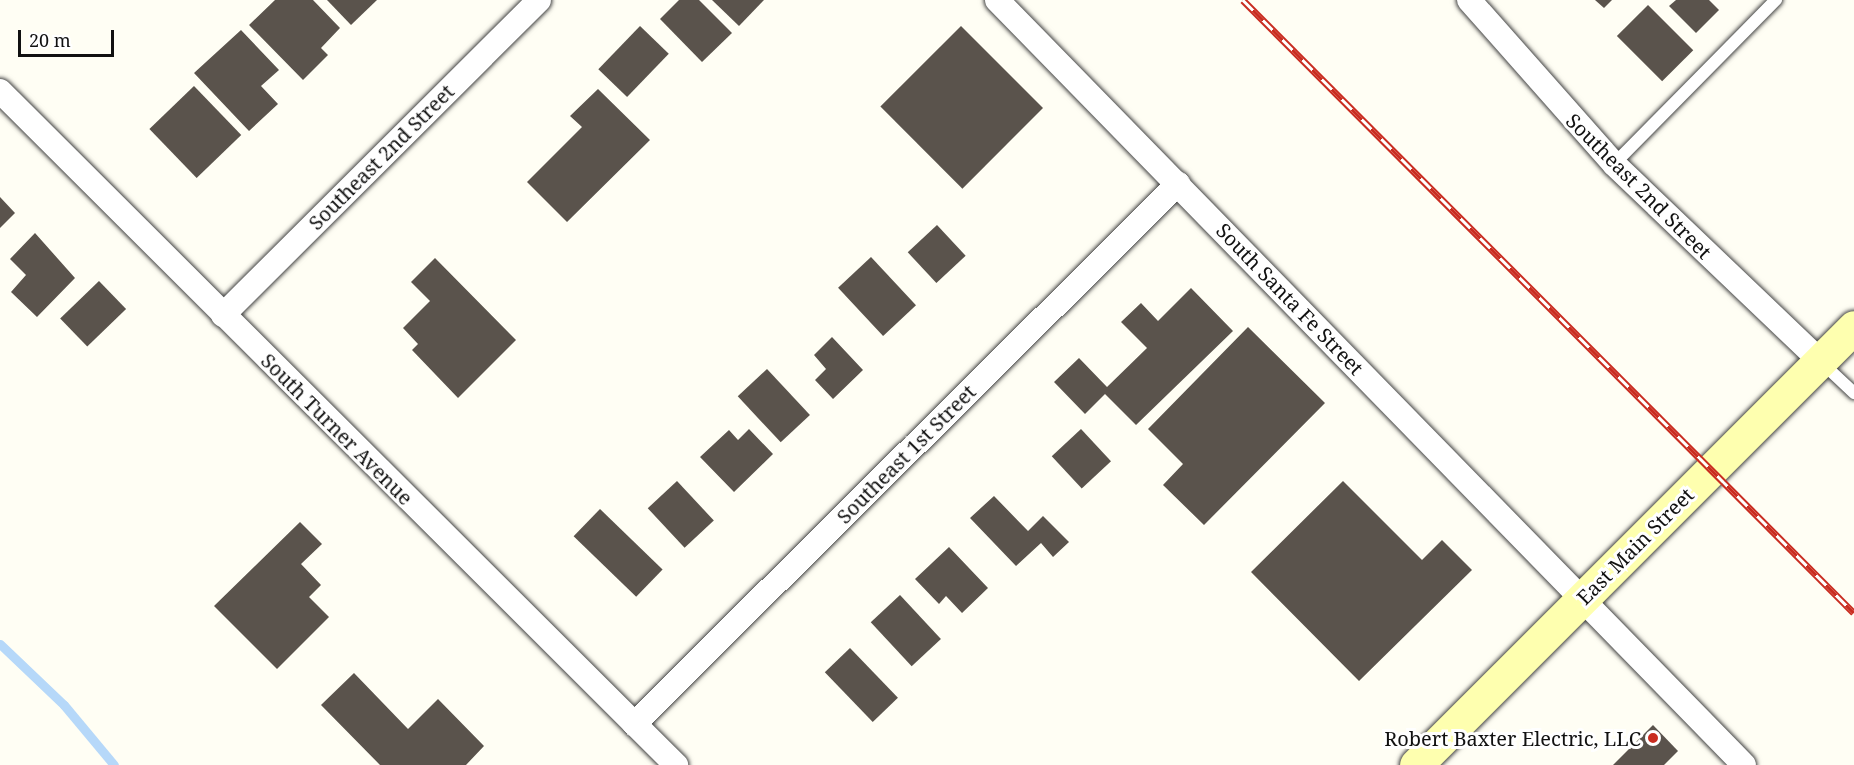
<!DOCTYPE html>
<html>
<head>
<meta charset="utf-8">
<style>
	body { margin:0 }
	#map { position:relative; width:1854px; height:765px; overflow:hidden; background:#fffef4; font-family:"Noto Serif",serif }
	div>[style] { position:absolute }
	[style*='--x'] { left:calc(var(--x)*1px); top:calc(var(--y)*1px); width:calc(var(--w)*1px); rotate:calc(var(--a)*1deg) }
	.stream>* { height:9px; margin:-4.5px; padding:0 4.5px; transform-origin:4.5px; border-radius:4.5px; background:#b6d8f9 }
	.building>* { inset:0; background:#5a534c; transform-origin:0 0 }
	.roads { filter:drop-shadow(0 0 2px #444) drop-shadow(0 0 2px #444) }
	.service>* { height:12px; margin:-6px; padding:0 6px; transform-origin:6px; border-radius:6px; background:#fff }
	.minor>* { height:24px; margin:-12px; padding:0 12px; transform-origin:12px; border-radius:12px; background:#fff }
	.secondary>* { height:33px; margin:-16.5px; padding:0 16.5px; transform-origin:16.5px; border-radius:16.5px; background:#feffaf }
	.rail>* { height:7px; margin-top:-3.5px; transform-origin:0; background:repeating-linear-gradient(90deg,#fff 0 14px,#c92c20 0 28px); box-sizing:border-box; border-block:2px solid #c92c20 }
	.dots>* { width:16px; height:16px; translate:-50% -50%; box-sizing:border-box; border:3px solid #fff; border-radius:50% }
	span { translate:-50% -50%; white-space:nowrap; text-align:center; line-height:1.15; -webkit-text-stroke:6px #fff; paint-order:stroke }
	.street-label { font-size:20px; color:#111 }
	.poi-label { font-size:20px; color:#111 }
	.right { translate:-100% -50%; text-align:right }
	.scale { position:absolute; left:18px; top:30px; width:96px; height:27px; box-sizing:border-box; border:3px solid #111; border-top:0; padding-left:8px; font-size:18px; line-height:21px; white-space:nowrap; color:#111; -webkit-text-stroke:4px #fff; paint-order:stroke }
</style>
</head>
<body>
<div id="map">
	<div class="stream">
		<i style="--x:0;--y:644;--w:88;--a:43.6"></i>
		<i style="--x:64;--y:705;--w:78;--a:50.2"></i>
	</div>
	<div class="building">
		<i style="clip-path:polygon(275px 0,313px 0,340px 28px,321px 48px,328px 55px,303px 80px,249px 25px)"></i>
		<i style="clip-path:polygon(327px 0,377px 0,351px 25px)"></i>
		<i style="clip-path:polygon(679px 0,699px 0,732px 33px,702px 62px,660px 19px)"></i>
		<i style="clip-path:polygon(712px 0,764px 0,739px 26px)"></i>
		<i style="clip-path:polygon(1595px 0,1612px 0,1604px 8px)"></i>
		<i style="clip-path:polygon(1676px 0,1709px 0,1719px 10px,1696px 33px,1669px 6px)"></i>
		<i style="left:1648px;top:5px;width:64px;height:44px;rotate:45deg"></i>
		<i style="left:640px;top:26px;width:40px;height:60px;rotate:44deg"></i>
		<i style="left:961px;top:26px;width:116px;height:114px;rotate:45deg"></i>
		<i style="clip-path:polygon(241px 30px,279px 70px,261px 86px,278px 104px,249px 131px,194px 73px)"></i>
		<i style="left:194px;top:86px;width:68px;height:62px;rotate:46deg"></i>
		<i style="clip-path:polygon(598px 89px,650px 140px,567px 222px,527px 182px,582px 127px,570px 116px)"></i>
		<i style="clip-path:polygon(0 197px,15px 213px,0 228px)"></i>
		<i style="left:937px;top:225px;width:42px;height:40px;rotate:47deg"></i>
		<i style="clip-path:polygon(35px 233px,75px 278px,37px 317px,11px 292px,26px 275px,10px 259px)"></i>
		<i style="left:871px;top:257px;width:66px;height:45px;rotate:47deg"></i>
		<i style="clip-path:polygon(435px 258px,516px 340px,458px 398px,412px 350px,418px 344px,403px 328px,430px 301px,411px 282px)"></i>
		<i style="left:99px;top:281px;width:39px;height:54px;rotate:46deg"></i>
		<i style="clip-path:polygon(1191px 288px,1233px 331px,1136px 425px,1105px 394px,1085px 414px,1054px 382px,1079px 358px,1107px 387px,1147px 348px,1121px 322px,1141px 303px,1158px 321px)"></i>
		<i style="clip-path:polygon(1248px 327px,1325px 403px,1204px 525px,1163px 485px,1183px 464px,1148px 429px)"></i>
		<i style="clip-path:polygon(832px 337px,863px 370px,833px 399px,815px 380px,826px 369px,814px 355px)"></i>
		<i style="left:767px;top:369px;width:63px;height:40px;rotate:47deg"></i>
		<i style="clip-path:polygon(749px 429px,773px 454px,734px 492px,700px 457px,729px 430px,738px 440px)"></i>
		<i style="left:1081px;top:429px;width:44px;height:40px;rotate:47deg"></i>
		<i style="left:677px;top:481px;width:54px;height:40px;rotate:47deg"></i>
		<i style="clip-path:polygon(1343px 481px,1422px 560px,1442px 540px,1472px 570px,1359px 681px,1251px 572px)"></i>
		<i style="clip-path:polygon(994px 496px,1028px 531px,1043px 516px,1069px 542px,1053px 557px,1041px 543px,1016px 566px,970px 518px)"></i>
		<i style="left:600px;top:509px;width:87px;height:38px;rotate:44deg"></i>
		<i style="clip-path:polygon(300px 522px,322px 544px,301px 564px,321px 585px,309px 597px,329px 617px,277px 669px,214px 606px)"></i>
		<i style="clip-path:polygon(949px 547px,988px 588px,962px 613px,946px 596px,939px 604px,915px 579px)"></i>
		<i style="left:900px;top:595px;width:60px;height:40px;rotate:47deg"></i>
		<i style="left:850px;top:648px;width:69px;height:35px;rotate:46deg"></i>
		<i style="clip-path:polygon(354px 673px,408px 729px,438px 699px,484px 746px,466px 765px,380px 765px,321px 705px)"></i>
		<i style="clip-path:polygon(1653px 725px,1678px 751px,1664px 765px,1613px 765px)"></i>
	</div>
	<div class="roads">
		<div class="service">
			<i style="--x:1614;--y:164;--w:231;--a:-45.4"></i>
			<i style="--x:1820;--y:361;--w:47;--a:43.3"></i>
		</div>
		<div class="minor">
			<i style="--x:997;--y:0;--w:1069;--a:45.68"></i>
			<i style="--x:1469;--y:0;--w:219;--a:48.5"></i>
			<i style="--x:1614;--y:164;--w:285;--a:43.7"></i>
			<i style="--x:0;--y:91;--w:955;--a:44.92"></i>
			<i style="--x:223;--y:315;--w:446;--a:-44.9"></i>
			<i style="--x:634;--y:724;--w:767;--a:-44.79"></i>
		</div>
		<div class="secondary">
			<i style="--x:1416;--y:765;--w:619;--a:-45"></i>
		</div>
	</div>
	<div class="rail">
		<i style="--x:1243;--y:0;--w:865;--a:45.09"></i>
	</div>
	<div class="dots">
		<i style="left:1653px;top:738px;background:#c92c20"></i>
	</div>
	<div class="street-label">
		<span style="left:381px;top:157px;rotate:-45deg">Southeast 2nd Street</span>
		<span style="left:1639px;top:186px;rotate:45deg">Southeast 2nd Street</span>
		<span style="left:1290px;top:299px;rotate:46deg">South Santa Fe Street</span>
		<span style="left:337px;top:429px;rotate:45deg">South Turner Avenue</span>
		<span style="left:906px;top:454px;rotate:-45deg">Southeast 1st Street</span>
		<span style="left:1635px;top:546px;rotate:-45deg">East Main Street</span>
	</div>
	<div class="poi-label">
		<span class="right" style="left:1641px;top:738px">Robert Baxter Electric, LLC</span>
	</div>
	<div class="scale">20 m</div>
</div>
</body>
</html>
